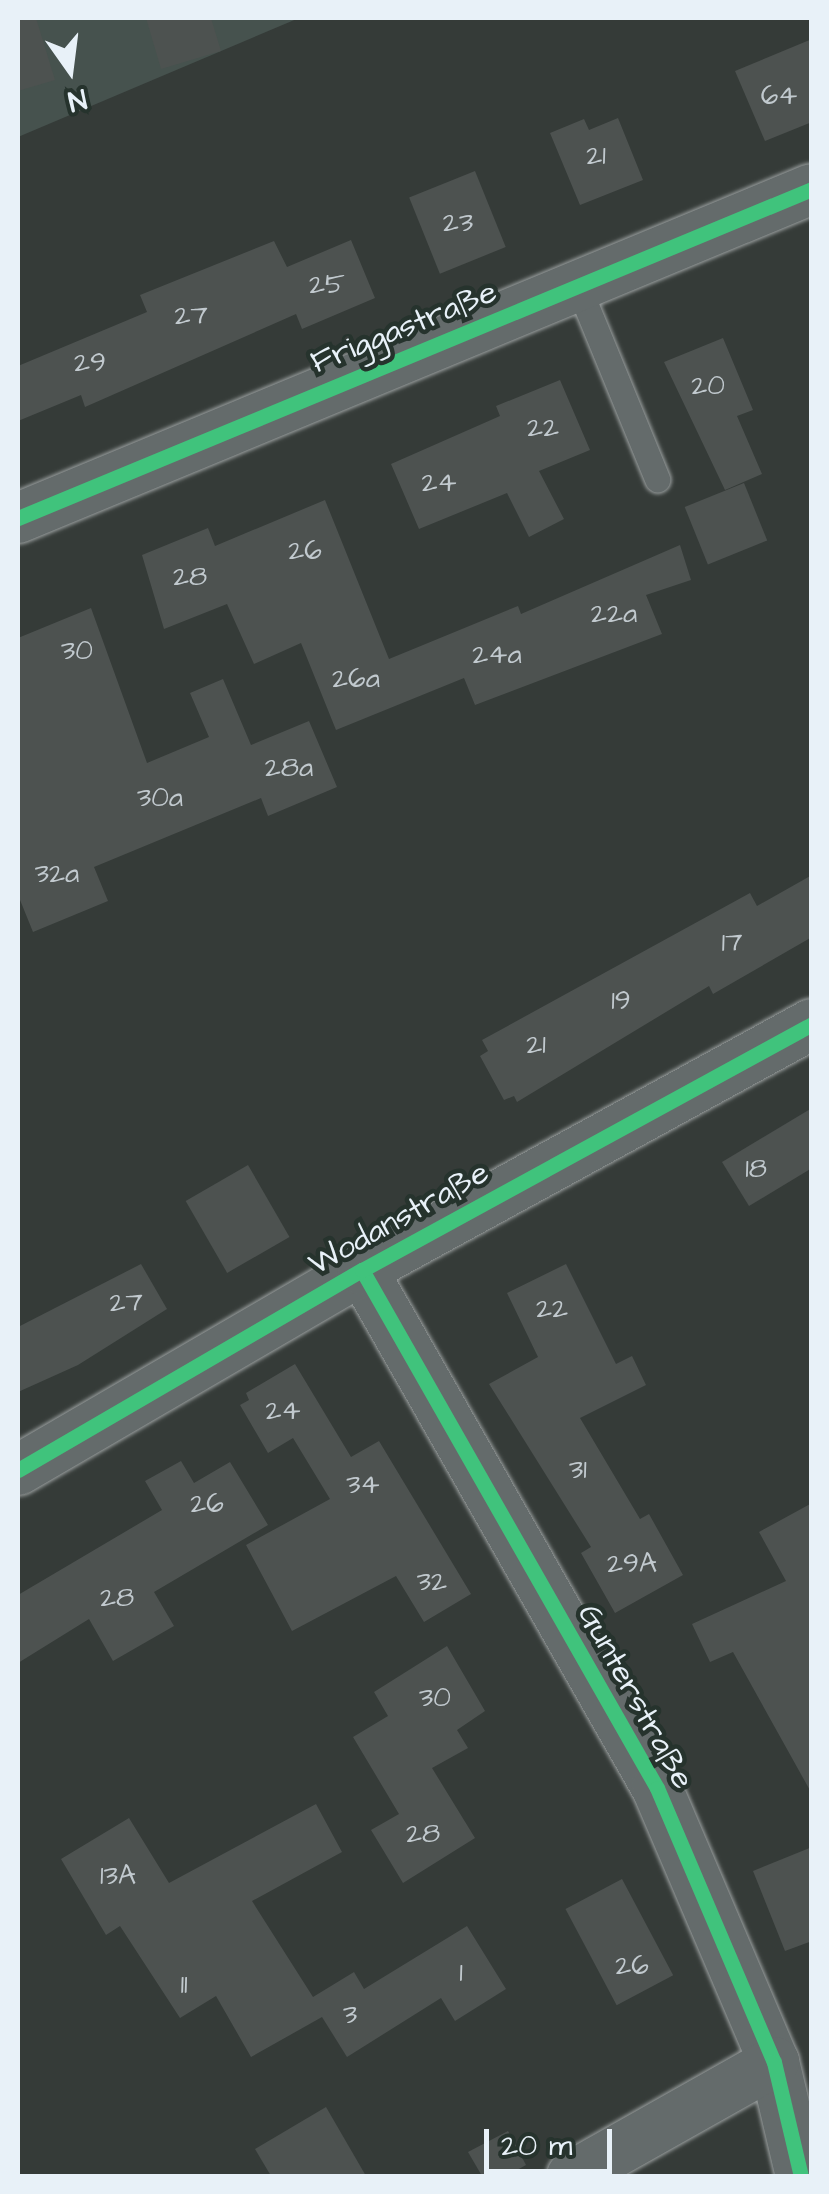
<!DOCTYPE html>
<html>
<head>
<meta charset="utf-8">
<style>
	body { margin:0 }
	#map { position:relative; width:829px; height:2194px; overflow:hidden; background:#353b38; font-family:"Architects Daughter",sans-serif }
	div>[style] { position:absolute }
	[style*='--x'] { left:calc(var(--x)*1px); top:calc(var(--y)*1px); width:calc(var(--w)*1px); rotate:calc(var(--a)*1deg) }
	.green>* { inset:0; background:#46524e }
	.building>* { inset:0; background:#4d5250; transform-origin:0 0 }
	.roads { filter:drop-shadow(0 0 2px #9a9f9f) drop-shadow(0 0 2px #9a9f9f) }
	.lane>* { height:25px; margin:-12.5px; padding:0 12.5px; transform-origin:12.5px; border-radius:12.5px; background:#646b6b }
	.street>* { height:50px; margin:-25px; padding:0 25px; transform-origin:25px; border-radius:25px; background:#646b6b }
	.cycleway>* { height:15px; margin:-7.5px; padding:0 7.5px; transform-origin:7.5px; border-radius:7.5px; background:#40c37c }
	span { translate:-50% -50%; white-space:nowrap; text-align:center; line-height:1.15; -webkit-text-stroke:9px #26332d; paint-order:stroke }
	.number-label { font-size:28px; color:#c1c9ce }
	.number-label span { -webkit-text-stroke-width:0 }
	.street-label { font-size:32px; color:#e8f1f8 }
	.frame { position:absolute; inset:0; border:20px solid #e8f1f8; pointer-events:none }
	.north { position:absolute; left:20px; top:20px; width:100px; height:100px; -webkit-text-stroke:8px #26332d; paint-order:stroke; rotate:166deg; font-size:28px; font-weight:700; line-height:40px; text-align:center; color:#e8f1f8 }
	.north::after { content:''; display:block; margin:auto; width:35px; height:45px; background:#e8f1f8; clip-path:polygon(50% 0,100% 100%,50% 72%,0 100%) }
	.scale { position:absolute; left:484px; top:2129px; width:128px; height:45px; box-sizing:border-box; border:5px solid #e8f1f8; border-top:0; padding-left:12px; font-size:30px; line-height:35px; white-space:nowrap; color:#e8f1f8; -webkit-text-stroke:8px #26332d; paint-order:stroke }
</style>
</head>
<body>
<div id="map">
	<div class="green">
		<i style="clip-path:polygon(18px 18px,299px 18px,18px 137px)"></i>
	</div>
	<div class="building">
		<i style="clip-path:polygon(18px 18px,36px 18px,55px 80px,18px 91px)"></i>
		<i style="clip-path:polygon(146px 18px,211px 18px,221px 51px,161px 69px)"></i>
		<i style="clip-path:polygon(812px 39px,812px 122px,765px 141px,735px 71px)"></i>
		<i style="clip-path:polygon(618px 118px,643px 180px,580px 205px,550px 133px,584px 119px,589px 130px)"></i>
		<i style="left:475px;top:171px;width:82px;height:71px;rotate:68deg"></i>
		<i style="clip-path:polygon(351px 240px,375px 298px,302px 329px,296px 314px,85px 407px,81px 395px,18px 421px,18px 366px,147px 312px,140px 295px,274px 241px,287px 267px)"></i>
		<i style="clip-path:polygon(723px 338px,753px 410px,737px 416px,762px 474px,725px 490px,664px 362px)"></i>
		<i style="clip-path:polygon(560px 380px,590px 450px,539px 471px,564px 519px,529px 537px,507px 493px,419px 529px,391px 464px,500px 416px,496px 406px)"></i>
		<i style="left:744px;top:483px;width:62px;height:64px;rotate:68deg"></i>
		<i style="clip-path:polygon(325px 500px,389px 659px,518px 606px,521px 614px,680px 545px,691px 580px,646px 595px,662px 634px,475px 705px,464px 678px,336px 730px,301px 643px,254px 664px,227px 604px,164px 629px,142px 555px,208px 528px,215px 546px)"></i>
		<i style="clip-path:polygon(91px 608px,147px 763px,209px 737px,190px 693px,223px 679px,251px 745px,309px 721px,337px 787px,268px 816px,261px 798px,94px 867px,108px 901px,33px 932px,18px 895px,18px 638px)"></i>
		<i style="clip-path:polygon(812px 875px,812px 937px,713px 994px,709px 986px,517px 1102px,514px 1096px,504px 1100px,480px 1056px,488px 1051px,482px 1040px,750px 893px,757px 906px)"></i>
		<i style="clip-path:polygon(812px 1108px,812px 1168px,749px 1206px,722px 1162px)"></i>
		<i style="left:248px;top:1165px;width:83px;height:72px;rotate:60deg"></i>
		<i style="clip-path:polygon(141px 1264px,167px 1309px,78px 1365px,18px 1392px,18px 1327px)"></i>
		<i style="clip-path:polygon(566px 1264px,616px 1364px,632px 1356px,646px 1385px,580px 1418px,640px 1519px,649px 1514px,683px 1575px,615px 1613px,581px 1553px,591px 1547px,489px 1384px,538px 1357px,507px 1293px)"></i>
		<i style="clip-path:polygon(295px 1364px,351px 1457px,379px 1441px,471px 1594px,424px 1622px,396px 1576px,292px 1631px,246px 1545px,330px 1499px,293px 1438px,268px 1453px,240px 1405px,249px 1400px,246px 1393px)"></i>
		<i style="clip-path:polygon(181px 1461px,194px 1483px,230px 1462px,268px 1525px,154px 1592px,174px 1626px,113px 1661px,89px 1619px,18px 1663px,18px 1595px,162px 1510px,145px 1481px)"></i>
		<i style="clip-path:polygon(812px 1503px,812px 1794px,733px 1652px,710px 1662px,692px 1624px,786px 1581px,759px 1532px)"></i>
		<i style="clip-path:polygon(447px 1646px,485px 1711px,457px 1730px,468px 1748px,432px 1768px,475px 1838px,403px 1883px,371px 1830px,399px 1814px,353px 1737px,388px 1716px,374px 1692px)"></i>
		<i style="clip-path:polygon(316px 1804px,342px 1852px,252px 1901px,313px 1997px,354px 1972px,364px 1989px,467px 1926px,506px 1989px,455px 2021px,441px 1998px,347px 2057px,322px 2017px,251px 2057px,216px 1996px,180px 2018px,120px 1926px,106px 1935px,61px 1859px,129px 1818px,169px 1883px)"></i>
		<i style="clip-path:polygon(812px 1847px,812px 1941px,785px 1951px,753px 1871px)"></i>
		<i style="left:622px;top:1879px;width:109px;height:64px;rotate:62deg"></i>
		<i style="clip-path:polygon(326px 2107px,366px 2176px,271px 2176px,255px 2149px)"></i>
		<i style="clip-path:polygon(508px 2131px,526px 2165px,506px 2176px,482px 2176px,468px 2152px)"></i>
	</div>
	<div class="roads">
		<div class="lane">
			<i style="--x:578;--y:286;--w:209;--a:67.7"></i>
		</div>
		<div class="street">
			<i style="--x:18;--y:518;--w:859;--a:-22.51"></i>
			<i style="--x:362;--y:1270;--w:596;--a:60.34"></i>
			<i style="--x:657;--y:1788;--w:298;--a:66.9"></i>
			<i style="--x:774;--y:2062;--w:117;--a:76.7"></i>
			<i style="--x:18;--y:1470;--w:398;--a:-30.2"></i>
			<i style="--x:362;--y:1270;--w:513;--a:-28.66"></i>
			<i style="--x:572;--y:2176;--w:232;--a:-29.4"></i>
		</div>
	</div>
	<div class="cycleway">
		<i style="--x:18;--y:518;--w:859;--a:-22.51"></i>
		<i style="--x:362;--y:1270;--w:596;--a:60.34"></i>
		<i style="--x:657;--y:1788;--w:298;--a:66.9"></i>
		<i style="--x:774;--y:2062;--w:117;--a:76.7"></i>
		<i style="--x:18;--y:1470;--w:398;--a:-30.2"></i>
		<i style="--x:362;--y:1270;--w:513;--a:-28.66"></i>
	</div>
	<div class="number-label">
		<span style="left:779px;top:96px">64</span>
		<span style="left:596px;top:156px">21</span>
		<span style="left:458px;top:223px">23</span>
		<span style="left:327px;top:285px">25</span>
		<span style="left:191px;top:316px">27</span>
		<span style="left:90px;top:363px">29</span>
		<span style="left:708px;top:386px">20</span>
		<span style="left:543px;top:428px">22</span>
		<span style="left:439px;top:483px">24</span>
		<span style="left:305px;top:551px">26</span>
		<span style="left:190px;top:577px">28</span>
		<span style="left:614px;top:614px">22a</span>
		<span style="left:77px;top:651px">30</span>
		<span style="left:497px;top:655px">24a</span>
		<span style="left:356px;top:679px">26a</span>
		<span style="left:289px;top:768px">28a</span>
		<span style="left:160px;top:798px">30a</span>
		<span style="left:57px;top:874px">32a</span>
		<span style="left:732px;top:943px">17</span>
		<span style="left:621px;top:1001px">19</span>
		<span style="left:536px;top:1045px">21</span>
		<span style="left:756px;top:1169px">18</span>
		<span style="left:126px;top:1303px">27</span>
		<span style="left:552px;top:1309px">22</span>
		<span style="left:283px;top:1411px">24</span>
		<span style="left:578px;top:1470px">31</span>
		<span style="left:363px;top:1485px">34</span>
		<span style="left:207px;top:1504px">26</span>
		<span style="left:632px;top:1564px">29A</span>
		<span style="left:432px;top:1582px">32</span>
		<span style="left:117px;top:1598px">28</span>
		<span style="left:435px;top:1698px">30</span>
		<span style="left:423px;top:1834px">28</span>
		<span style="left:118px;top:1876px">13A</span>
		<span style="left:632px;top:1966px">26</span>
		<span style="left:461px;top:1973px">1</span>
		<span style="left:184px;top:1985px">11</span>
		<span style="left:350px;top:2015px">3</span>
	</div>
	<div class="street-label">
		<span style="left:404px;top:328px;rotate:-22deg">Friggastraße</span>
		<span style="left:399px;top:1219px;rotate:-29deg">Wodanstraße</span>
		<span style="left:635px;top:1697px;rotate:61deg">Gunterstraße</span>
	</div>
	<div class="frame"></div>
	<div class="north">N</div>
	<div class="scale">20 m</div>
</div>
</body>
</html>
